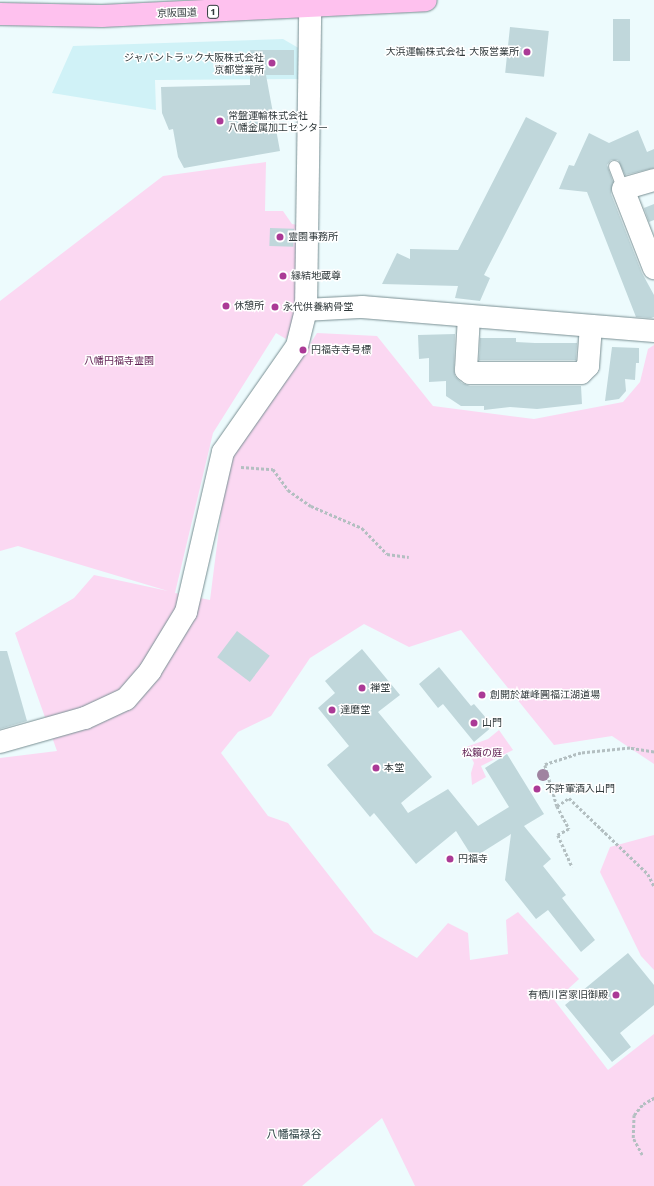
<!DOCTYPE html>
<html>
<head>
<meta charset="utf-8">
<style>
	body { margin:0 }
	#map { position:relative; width:654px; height:1186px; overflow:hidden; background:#edfbfd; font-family:"Work Sans","Noto Sans JP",sans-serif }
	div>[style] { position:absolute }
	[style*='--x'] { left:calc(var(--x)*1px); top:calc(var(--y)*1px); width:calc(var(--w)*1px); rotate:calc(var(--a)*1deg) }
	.built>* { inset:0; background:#d0f2f7 }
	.green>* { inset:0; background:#fbd8f2 }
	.building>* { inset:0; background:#c0d7db; transform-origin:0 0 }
	.path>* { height:2.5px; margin-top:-1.25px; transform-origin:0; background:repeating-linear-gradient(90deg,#b3bfc1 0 3px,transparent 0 5px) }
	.roads { filter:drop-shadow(0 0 1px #788e92) drop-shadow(0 0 1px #788e92) }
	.lane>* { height:11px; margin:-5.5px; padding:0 5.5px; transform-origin:5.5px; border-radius:5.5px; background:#fff }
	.street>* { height:22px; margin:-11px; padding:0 11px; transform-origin:11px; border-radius:11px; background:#fff }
	.secondary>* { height:22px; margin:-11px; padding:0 11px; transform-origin:11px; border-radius:11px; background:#fff }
	.highway>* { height:22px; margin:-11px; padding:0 11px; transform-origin:11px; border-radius:11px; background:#fec1ee }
	.trees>* { width:12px; height:12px; margin:-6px; border-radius:50%; background:#9f83a0 }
	.dots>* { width:11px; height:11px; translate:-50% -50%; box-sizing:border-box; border:2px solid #fff; border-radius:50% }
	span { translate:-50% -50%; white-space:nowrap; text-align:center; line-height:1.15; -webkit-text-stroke:3px #fff; paint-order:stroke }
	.shield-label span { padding:1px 3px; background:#fff; border:1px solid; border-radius:3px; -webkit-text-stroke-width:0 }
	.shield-label { font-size:9px; color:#313a3c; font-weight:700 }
	.street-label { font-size:10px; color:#313a3c }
	.poi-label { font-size:10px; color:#313a3c }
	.right { translate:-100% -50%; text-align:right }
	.left { translate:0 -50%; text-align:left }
	.park-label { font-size:10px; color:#602053 }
	.neighbourhood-label { font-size:11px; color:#314548 }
</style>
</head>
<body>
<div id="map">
	<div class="built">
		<i style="clip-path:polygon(283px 39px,302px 50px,302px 79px,155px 80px,156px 110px,52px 93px,73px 46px)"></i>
	</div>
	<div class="green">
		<i style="clip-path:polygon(266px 162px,265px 211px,283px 211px,292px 224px,298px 225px,295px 320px,286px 339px,276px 333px,213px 433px,175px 593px,210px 600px,229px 450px,292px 373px,317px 333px,377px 336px,433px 406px,534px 419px,623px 402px,640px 382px,648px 349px,654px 345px,654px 764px,612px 736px,554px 745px,461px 630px,409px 647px,364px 624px,310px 658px,271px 716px,238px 732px,221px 753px,268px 816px,288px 823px,374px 933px,417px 958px,448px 923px,468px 933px,470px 960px,508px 954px,506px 920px,518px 912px,579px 979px,555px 1001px,608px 1070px,654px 1034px,654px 1186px,415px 1186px,382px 1118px,302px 1186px,0 1186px,0 758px,57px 751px,15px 633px,74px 598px,94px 575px,168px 591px,18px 546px,0 551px,0 301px,163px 176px)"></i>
		<i style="clip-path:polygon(499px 730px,513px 750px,481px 766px,486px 777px,472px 785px,471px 773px,474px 763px,466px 747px,488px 739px)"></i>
		<i style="clip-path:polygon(654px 835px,654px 970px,641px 956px,600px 872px,610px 847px)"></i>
	</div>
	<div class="building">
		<i style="left:613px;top:19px;width:17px;height:42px"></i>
		<i style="left:510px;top:27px;width:39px;height:46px;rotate:6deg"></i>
		<i style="clip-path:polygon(250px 50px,294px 50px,294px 75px,266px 75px,280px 151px,184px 168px,178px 157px,173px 129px,169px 130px,162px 113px,161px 87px,250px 85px)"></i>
		<i style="clip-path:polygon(526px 117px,557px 133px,484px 275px,490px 278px,480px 301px,455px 298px,458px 286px,382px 284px,397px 253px,410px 259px,410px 249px,458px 250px)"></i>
		<i style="clip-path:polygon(638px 130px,647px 152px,654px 149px,654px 168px,625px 175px,618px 160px,611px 160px,607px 165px,613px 182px,611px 194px,642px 273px,654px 295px,654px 317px,651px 318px,636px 317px,587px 192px,559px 189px,569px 165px,574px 166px,589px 133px,609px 143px)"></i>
		<i style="clip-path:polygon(654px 204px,654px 220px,649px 222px,644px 208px)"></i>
		<i style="left:270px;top:228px;width:24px;height:18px;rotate:2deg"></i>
		<i style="clip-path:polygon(455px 334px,454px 370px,455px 376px,462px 383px,470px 386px,581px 386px,582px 404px,537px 409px,510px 407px,484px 410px,484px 406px,461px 406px,446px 396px,446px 381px,429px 382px,429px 358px,419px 359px,418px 335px)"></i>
		<i style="clip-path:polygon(480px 338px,516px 338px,516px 342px,535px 343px,577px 343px,576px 360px,479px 360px)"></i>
		<i style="clip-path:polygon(612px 347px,639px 348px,639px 363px,636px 363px,635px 380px,625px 379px,626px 391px,619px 399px,605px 401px)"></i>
		<i style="left:237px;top:631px;width:41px;height:33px;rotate:37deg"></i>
		<i style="clip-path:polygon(362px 649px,400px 695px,378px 712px,432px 777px,401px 803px,408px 813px,448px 789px,478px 826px,509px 807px,485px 768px,507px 754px,544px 814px,524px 826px,551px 859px,543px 866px,566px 895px,562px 898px,595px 940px,581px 952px,548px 910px,536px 919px,505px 880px,511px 834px,473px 858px,456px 831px,416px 864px,374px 813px,370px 817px,327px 765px,349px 746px,318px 708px,335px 693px,325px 681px)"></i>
		<i style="clip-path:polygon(0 651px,7px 651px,27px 721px,0 729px)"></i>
		<i style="clip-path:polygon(439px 667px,471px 706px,474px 704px,493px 726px,474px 742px,443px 704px,438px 708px,419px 684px)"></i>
		<i style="clip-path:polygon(628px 953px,654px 985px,654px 1005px,620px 1033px,631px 1047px,612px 1062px,565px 1005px)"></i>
	</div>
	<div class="path">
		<i style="--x:241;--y:467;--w:32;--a:4"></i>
		<i style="--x:273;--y:469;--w:26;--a:54"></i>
		<i style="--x:288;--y:490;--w:28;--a:35"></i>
		<i style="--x:311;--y:506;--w:56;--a:23.3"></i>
		<i style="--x:362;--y:528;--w:36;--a:46"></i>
		<i style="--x:387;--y:554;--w:22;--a:8"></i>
		<i style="--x:654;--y:752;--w:24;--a:-171"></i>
		<i style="--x:630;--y:748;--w:49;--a:174.2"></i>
		<i style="--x:581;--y:753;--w:38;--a:162"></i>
		<i style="--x:545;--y:765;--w:43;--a:73.7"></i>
		<i style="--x:557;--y:806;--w:14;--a:-34"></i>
		<i style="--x:569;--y:798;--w:110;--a:43.9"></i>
		<i style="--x:648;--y:874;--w:13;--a:63"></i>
		<i style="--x:557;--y:806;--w:26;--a:62"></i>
		<i style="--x:569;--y:829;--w:13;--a:151"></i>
		<i style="--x:558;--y:835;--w:35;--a:66"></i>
		<i style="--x:642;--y:1155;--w:19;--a:-118"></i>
		<i style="--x:633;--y:1138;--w:23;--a:-88"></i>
		<i style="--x:634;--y:1115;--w:14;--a:-51"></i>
		<i style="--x:643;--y:1104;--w:13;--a:-29"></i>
	</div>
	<div class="roads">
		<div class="lane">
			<i style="--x:614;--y:166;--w:25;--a:69"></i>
		</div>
		<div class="street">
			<i style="--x:654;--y:180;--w:32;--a:164"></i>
			<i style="--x:623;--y:189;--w:85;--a:68.6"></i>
			<i style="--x:306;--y:310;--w:56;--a:-3.1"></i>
			<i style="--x:469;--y:316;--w:54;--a:93.2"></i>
			<i style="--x:466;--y:370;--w:5;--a:37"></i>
			<i style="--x:470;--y:373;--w:111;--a:0"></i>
			<i style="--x:581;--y:373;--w:10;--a:-45"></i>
			<i style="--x:588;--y:366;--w:40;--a:-85.7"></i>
			<i style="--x:0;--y:742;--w:88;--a:-15.8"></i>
			<i style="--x:85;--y:718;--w:45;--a:-24.9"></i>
			<i style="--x:126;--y:699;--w:37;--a:-49"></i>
			<i style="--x:150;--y:671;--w:69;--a:-58.6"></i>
			<i style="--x:186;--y:612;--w:164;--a:-77"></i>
			<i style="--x:223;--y:452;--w:129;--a:-55.1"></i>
			<i style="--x:297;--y:346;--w:37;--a:-76"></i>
			<i style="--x:306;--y:310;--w:302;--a:-89.2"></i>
		</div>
		<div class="secondary">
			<i style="--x:362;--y:307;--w:293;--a:4.7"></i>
		</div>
		<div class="highway">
			<i style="--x:0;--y:14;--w:102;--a:1.1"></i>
			<i style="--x:102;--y:16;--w:324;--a:-2.8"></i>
		</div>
	</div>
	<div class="trees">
		<i style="left:543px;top:775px"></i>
	</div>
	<div class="dots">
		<i style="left:527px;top:52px;background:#ab3a96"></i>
		<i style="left:272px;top:63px;background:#ab3a96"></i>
		<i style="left:220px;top:121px;background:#ab3a96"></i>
		<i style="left:280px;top:237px;background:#ab3a96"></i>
		<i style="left:283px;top:276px;background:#ab3a96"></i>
		<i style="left:226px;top:306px;background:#ab3a96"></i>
		<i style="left:275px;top:307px;background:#ab3a96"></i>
		<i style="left:303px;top:350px;background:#ab3a96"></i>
		<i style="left:362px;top:688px;background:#ab3a96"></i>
		<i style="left:482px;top:695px;background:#ab3a96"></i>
		<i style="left:332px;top:710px;background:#ab3a96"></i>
		<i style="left:474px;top:723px;background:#ab3a96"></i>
		<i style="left:376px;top:768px;background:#ab3a96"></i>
		<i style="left:537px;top:789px;background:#ab3a96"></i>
		<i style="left:450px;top:859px;background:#ab3a96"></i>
		<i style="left:616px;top:995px;background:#ab3a96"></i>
	</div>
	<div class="shield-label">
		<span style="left:213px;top:12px">1</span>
	</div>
	<div class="street-label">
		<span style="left:177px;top:13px;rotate:-2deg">京阪国道</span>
	</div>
	<div class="poi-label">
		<span class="right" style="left:519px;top:52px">大浜運輸株式会社 大阪営業所</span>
		<span class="right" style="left:264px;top:63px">ジャパントラック大阪株式会社<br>京都営業所</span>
		<span class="left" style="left:228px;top:121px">常盤運輸株式会社<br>八幡金属加工センター</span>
		<span class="left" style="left:288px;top:237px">霊園事務所</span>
		<span class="left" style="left:291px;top:276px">縁結地蔵尊</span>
		<span class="left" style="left:234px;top:306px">休憩所</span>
		<span class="left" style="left:283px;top:307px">永代供養納骨堂</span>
		<span class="left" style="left:311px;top:350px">円福寺寺号標</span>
		<span class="left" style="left:370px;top:688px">禅堂</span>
		<span class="left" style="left:490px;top:695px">創開於雄峰圓福江湖道場</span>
		<span class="left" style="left:340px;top:710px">達磨堂</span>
		<span class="left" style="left:482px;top:723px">山門</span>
		<span class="left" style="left:384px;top:768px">本堂</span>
		<span class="left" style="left:545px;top:789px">不許葷酒入山門</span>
		<span class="left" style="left:458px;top:859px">円福寺</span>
		<span class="right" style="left:608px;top:995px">有栖川宮家旧御殿</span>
	</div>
	<div class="park-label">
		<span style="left:119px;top:361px">八幡円福寺霊園</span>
		<span style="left:482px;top:753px">松籟の庭</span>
	</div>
	<div class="neighbourhood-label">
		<span style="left:294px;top:1135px">八幡福禄谷</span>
	</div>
</div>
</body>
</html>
